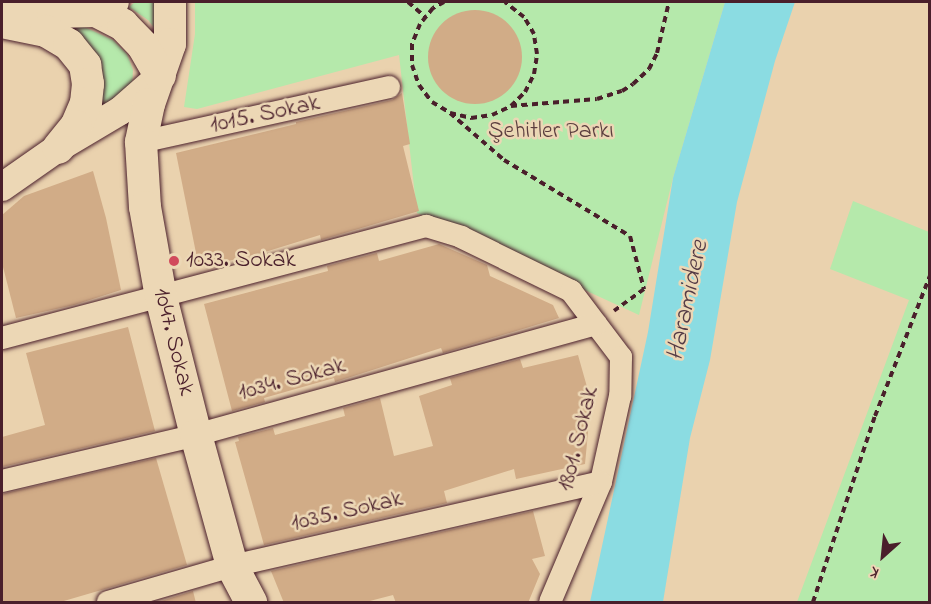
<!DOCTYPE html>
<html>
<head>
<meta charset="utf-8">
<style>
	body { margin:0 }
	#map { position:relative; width:931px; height:604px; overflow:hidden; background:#ead2ae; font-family:"Indie Flower",sans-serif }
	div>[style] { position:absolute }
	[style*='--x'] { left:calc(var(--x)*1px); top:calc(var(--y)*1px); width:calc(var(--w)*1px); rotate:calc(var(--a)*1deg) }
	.green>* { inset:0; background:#b5e9ab }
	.water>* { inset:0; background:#8bdce2 }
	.building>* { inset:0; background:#d1ac87 }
	.round { border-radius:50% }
	.path>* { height:4px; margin-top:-2px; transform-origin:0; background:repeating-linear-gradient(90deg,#4a1f2b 0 6px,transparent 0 10.5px) }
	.roads { filter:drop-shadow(0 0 2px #4a1f2b) drop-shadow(0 0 2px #4a1f2b) }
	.minor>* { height:22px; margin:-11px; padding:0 11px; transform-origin:11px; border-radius:11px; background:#ecd7b5 }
	.tertiary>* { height:28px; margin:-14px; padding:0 14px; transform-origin:14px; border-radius:14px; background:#ecd7b5 }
	.secondary>* { height:32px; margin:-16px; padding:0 16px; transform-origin:16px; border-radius:16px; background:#ecd7b5 }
	.dots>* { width:16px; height:16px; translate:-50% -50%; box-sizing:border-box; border:3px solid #ecd7b5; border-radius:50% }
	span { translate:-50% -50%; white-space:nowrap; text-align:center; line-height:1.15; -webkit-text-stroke:5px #ecd7b5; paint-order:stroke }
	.street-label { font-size:24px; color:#4a1f2b }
	.park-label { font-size:24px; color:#5a3d3e }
	.poi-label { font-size:24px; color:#4a1f2b }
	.left { translate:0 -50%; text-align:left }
	.water-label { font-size:26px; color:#543b46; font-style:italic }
	.frame { position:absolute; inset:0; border:3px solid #4a1f2b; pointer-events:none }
	.north { position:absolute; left:853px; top:526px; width:60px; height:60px; -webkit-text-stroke:4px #ecd7b5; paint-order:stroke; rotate:207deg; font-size:16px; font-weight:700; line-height:24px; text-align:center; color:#4a1f2b }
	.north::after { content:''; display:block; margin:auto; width:21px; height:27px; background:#4a1f2b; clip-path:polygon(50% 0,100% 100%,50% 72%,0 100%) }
</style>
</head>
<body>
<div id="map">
	<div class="green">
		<i style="clip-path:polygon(135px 2px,158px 2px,160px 35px,148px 20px,129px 7px)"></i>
		<i style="clip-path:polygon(195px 2px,725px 2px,673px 178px,639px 315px,417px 213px,399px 55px,197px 109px,184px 107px,195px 34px)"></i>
		<i style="clip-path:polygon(64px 24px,82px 26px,113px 40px,127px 54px,133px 70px,132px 88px,92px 116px)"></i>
		<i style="clip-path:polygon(853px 201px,929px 232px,929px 602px,797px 602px,909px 300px,830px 269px)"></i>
	</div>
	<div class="water">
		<i style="clip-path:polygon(725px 2px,795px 2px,775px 61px,737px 202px,710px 360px,690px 438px,663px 602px,590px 602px,648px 332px,673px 178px)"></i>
	</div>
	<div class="building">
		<i class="round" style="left:428px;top:10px;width:94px;height:94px"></i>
		<i style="clip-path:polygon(402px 93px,410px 144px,403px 146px,419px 211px,321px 240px,320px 235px,265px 252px,199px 268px,176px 153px,296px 124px,296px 122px,392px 100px)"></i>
		<i style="clip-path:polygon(93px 171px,106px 218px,121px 290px,74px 305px,16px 318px,2px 263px,2px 215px,24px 196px)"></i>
		<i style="clip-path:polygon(439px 244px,487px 265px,490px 276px,553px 305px,559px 318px,443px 353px,441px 348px,335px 382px,334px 378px,264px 398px,265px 402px,232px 411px,204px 304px,328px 271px,327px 266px,377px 253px,379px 261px)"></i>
		<i style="clip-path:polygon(128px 327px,155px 431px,2px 467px,2px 437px,45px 425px,26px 353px)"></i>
		<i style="clip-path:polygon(578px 355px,591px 401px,585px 464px,516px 479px,514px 469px,444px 491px,447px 503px,264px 545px,235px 442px,239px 441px,238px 437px,273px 428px,275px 435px,345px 416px,343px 408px,380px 398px,394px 456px,433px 446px,419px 396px,452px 385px,450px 378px,520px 359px,523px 368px)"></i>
		<i style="clip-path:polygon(156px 458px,187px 565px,57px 603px,2px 603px,2px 494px)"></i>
		<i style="clip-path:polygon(533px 511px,545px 556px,532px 559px,540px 574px,528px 603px,396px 603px,393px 595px,362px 603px,284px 603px,271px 571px)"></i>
		<i style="clip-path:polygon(193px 591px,196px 603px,155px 603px)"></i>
	</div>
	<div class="path">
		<i style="--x:408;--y:2;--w:23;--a:41"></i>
		<i style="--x:444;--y:2;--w:13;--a:151"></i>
		<i style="--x:433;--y:8;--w:21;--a:129"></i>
		<i style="--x:420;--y:24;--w:22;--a:112"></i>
		<i style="--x:412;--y:44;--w:21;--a:90"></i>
		<i style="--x:412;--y:65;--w:21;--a:71"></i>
		<i style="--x:419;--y:85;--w:21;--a:53"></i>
		<i style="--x:432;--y:102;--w:21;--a:31"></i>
		<i style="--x:450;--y:113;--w:22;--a:13"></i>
		<i style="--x:471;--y:118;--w:21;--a:-8"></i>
		<i style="--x:492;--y:115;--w:21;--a:-25"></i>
		<i style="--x:511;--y:106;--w:20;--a:-45"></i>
		<i style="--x:525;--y:92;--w:20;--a:-63"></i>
		<i style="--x:534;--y:74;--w:20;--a:-81"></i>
		<i style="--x:537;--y:54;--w:20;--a:-99"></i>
		<i style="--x:534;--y:34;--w:20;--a:-120"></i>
		<i style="--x:524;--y:17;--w:24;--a:-142"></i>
		<i style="--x:511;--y:106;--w:86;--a:-4.7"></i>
		<i style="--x:597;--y:99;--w:26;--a:-18"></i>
		<i style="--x:622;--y:91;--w:13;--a:-32"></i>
		<i style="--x:633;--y:84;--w:22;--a:-43"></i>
		<i style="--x:649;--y:69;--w:18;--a:-63"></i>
		<i style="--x:657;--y:53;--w:52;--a:-76.8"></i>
		<i style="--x:450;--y:113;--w:72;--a:41"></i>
		<i style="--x:504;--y:160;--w:147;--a:31.1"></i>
		<i style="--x:630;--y:236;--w:55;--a:75.2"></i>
		<i style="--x:644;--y:289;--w:37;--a:144"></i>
		<i style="--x:813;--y:602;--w:196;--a:-71.6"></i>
		<i style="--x:875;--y:416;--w:150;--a:-68.6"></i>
	</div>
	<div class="roads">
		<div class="minor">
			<i style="--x:141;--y:142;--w:254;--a:-12.5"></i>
			<i style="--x:2;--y:338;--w:439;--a:-14.8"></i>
			<i style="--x:426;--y:226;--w:37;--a:17"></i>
			<i style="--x:461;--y:237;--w:123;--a:26.1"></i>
			<i style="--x:571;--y:291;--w:83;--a:52.9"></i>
			<i style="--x:621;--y:357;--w:39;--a:91"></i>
			<i style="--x:620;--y:396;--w:88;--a:102.5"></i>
			<i style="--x:601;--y:482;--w:130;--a:113"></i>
			<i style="--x:2;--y:481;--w:199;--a:-13.3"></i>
			<i style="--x:196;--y:435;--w:415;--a:-15.5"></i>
			<i style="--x:108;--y:602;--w:129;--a:-16.2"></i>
			<i style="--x:232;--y:566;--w:378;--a:-12.8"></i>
		</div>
		<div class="tertiary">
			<i style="--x:2;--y:187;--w:68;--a:-34.9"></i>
			<i style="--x:58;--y:148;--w:72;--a:-30.8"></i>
			<i style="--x:120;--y:111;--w:53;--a:-41.2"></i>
		</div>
		<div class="secondary">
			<i style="--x:170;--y:2;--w:42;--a:90"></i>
			<i style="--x:170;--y:44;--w:64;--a:109.3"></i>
			<i style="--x:149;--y:104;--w:39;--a:102"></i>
			<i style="--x:141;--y:142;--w:65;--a:86.5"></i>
			<i style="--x:145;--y:207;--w:91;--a:79.9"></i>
			<i style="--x:161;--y:297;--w:142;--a:75.8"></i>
			<i style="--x:196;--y:435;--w:136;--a:74.6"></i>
			<i style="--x:232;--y:566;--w:41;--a:62.2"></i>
			<i style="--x:96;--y:11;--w:30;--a:27"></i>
			<i style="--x:123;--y:25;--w:29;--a:46"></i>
			<i style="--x:143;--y:46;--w:34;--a:60"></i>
			<i style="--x:11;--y:13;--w:85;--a:-1.3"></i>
			<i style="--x:96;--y:11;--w:19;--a:-28"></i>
			<i style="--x:2;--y:22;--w:45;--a:11.6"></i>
			<i style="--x:46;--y:31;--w:27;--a:31"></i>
			<i style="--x:69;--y:45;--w:26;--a:51"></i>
			<i style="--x:85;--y:65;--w:19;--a:81"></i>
			<i style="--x:88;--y:84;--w:19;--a:96"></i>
			<i style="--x:86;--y:103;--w:25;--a:113"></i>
			<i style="--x:76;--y:126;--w:28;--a:129"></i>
		</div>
	</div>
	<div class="dots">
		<i style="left:174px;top:261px;background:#d1495b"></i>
	</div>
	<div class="street-label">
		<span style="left:265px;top:115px;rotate:-12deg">1015. Sokak</span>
		<span style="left:173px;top:342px;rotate:76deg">1047. Sokak</span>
		<span style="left:292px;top:380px;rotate:-15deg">1034. Sokak</span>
		<span style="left:579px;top:439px;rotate:-76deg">1801. Sokak</span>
		<span style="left:347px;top:512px;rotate:-13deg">1035. Sokak</span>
	</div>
	<div class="park-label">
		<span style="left:551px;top:132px">Şehitler Parkı</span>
	</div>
	<div class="poi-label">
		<span class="left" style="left:186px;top:261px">1033. Sokak</span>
	</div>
	<div class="water-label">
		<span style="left:689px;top:301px;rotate:-78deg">Haramidere</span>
	</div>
	<div class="frame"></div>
	<div class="north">K</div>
</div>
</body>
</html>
